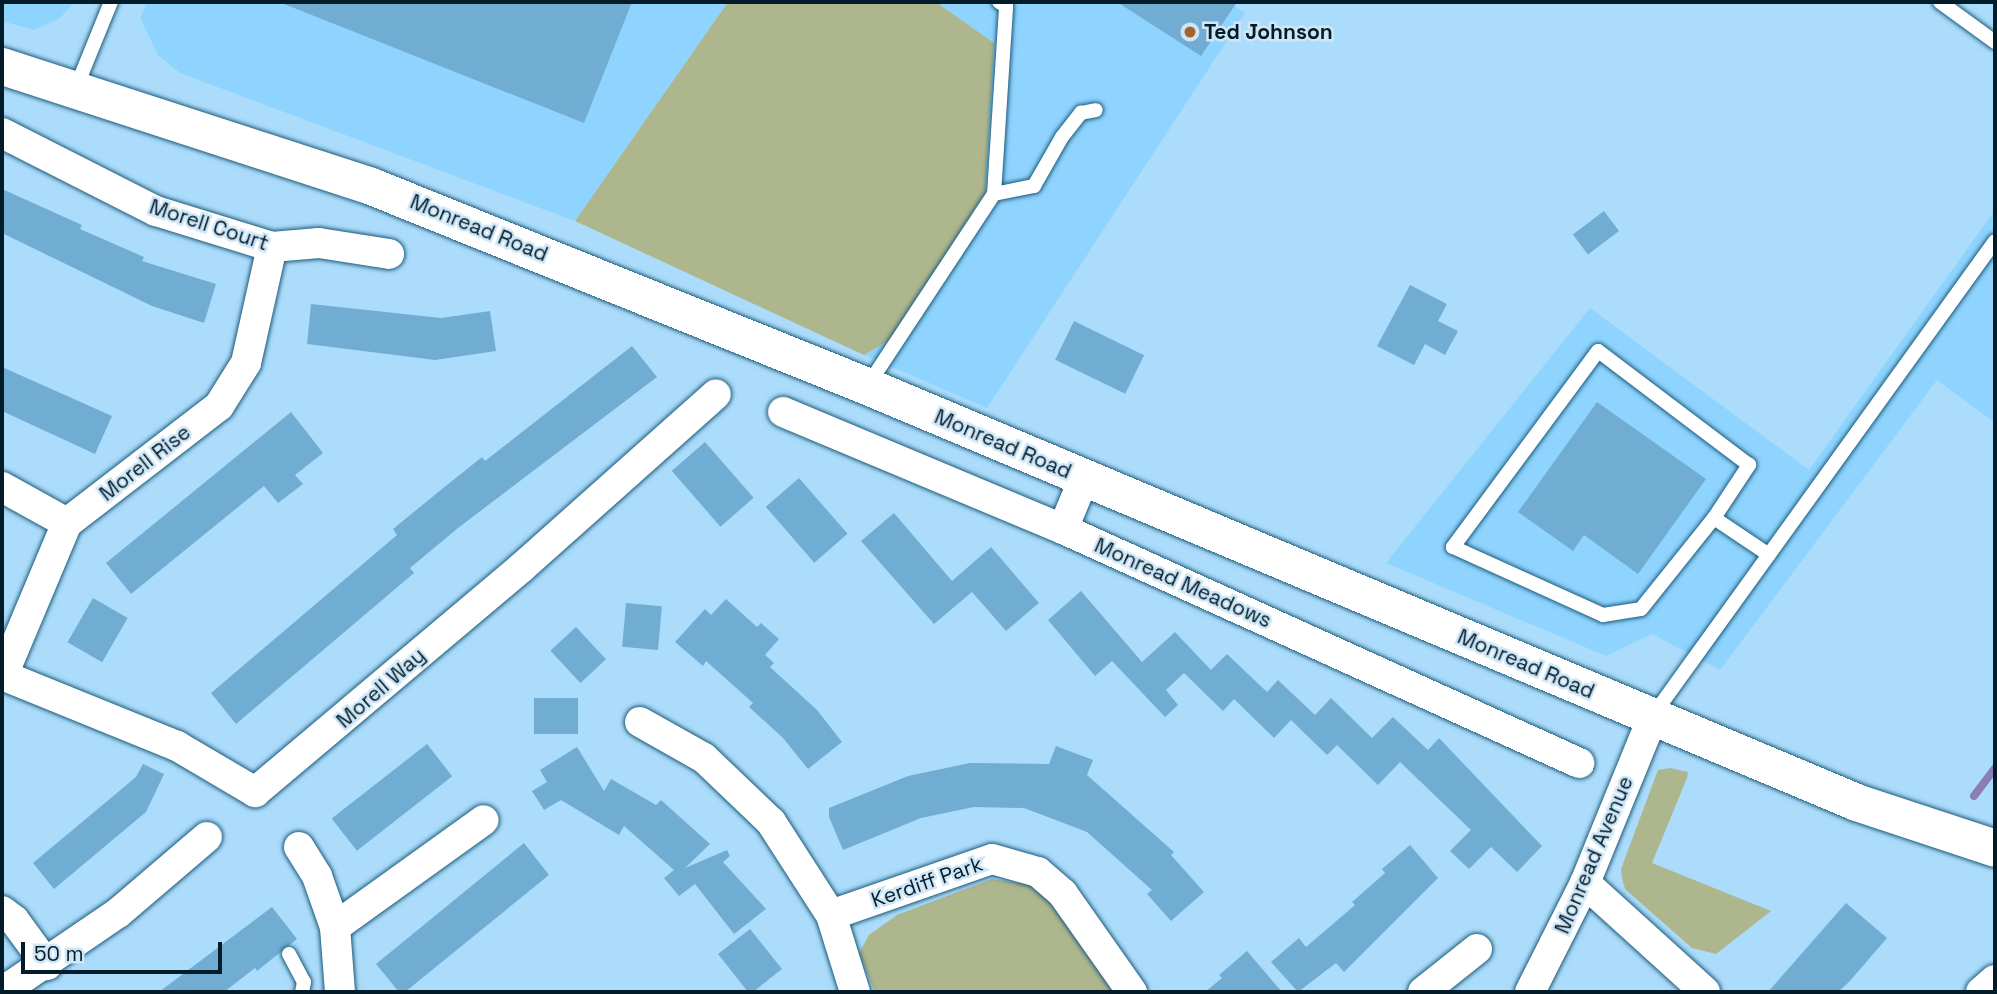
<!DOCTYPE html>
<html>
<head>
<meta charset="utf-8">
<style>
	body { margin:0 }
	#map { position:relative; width:1997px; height:994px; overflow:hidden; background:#acdcfb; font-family:"Space Grotesk",sans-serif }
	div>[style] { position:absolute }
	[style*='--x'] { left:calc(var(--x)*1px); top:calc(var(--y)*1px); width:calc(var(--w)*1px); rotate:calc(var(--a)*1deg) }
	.built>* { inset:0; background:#8ed4ff }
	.green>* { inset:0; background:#aeb68d }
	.stream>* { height:8px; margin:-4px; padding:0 4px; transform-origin:4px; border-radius:4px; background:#8c7db6 }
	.building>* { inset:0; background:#71add2; transform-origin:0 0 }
	.roads { filter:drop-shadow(0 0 2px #1c5b7c) drop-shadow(0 0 2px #1c5b7c) }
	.service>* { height:14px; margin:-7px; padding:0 7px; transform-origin:7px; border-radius:7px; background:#fff }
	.minor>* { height:30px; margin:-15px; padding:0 15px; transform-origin:15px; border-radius:15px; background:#fff }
	.tertiary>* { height:37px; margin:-18.5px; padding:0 18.5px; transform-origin:18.5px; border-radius:18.5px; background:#fff }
	.dots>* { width:19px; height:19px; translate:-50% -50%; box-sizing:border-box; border:4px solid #cee6f6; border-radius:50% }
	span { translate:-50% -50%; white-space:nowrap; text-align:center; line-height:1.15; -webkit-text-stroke:5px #cee6f6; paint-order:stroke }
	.poi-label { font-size:21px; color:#031c2a; font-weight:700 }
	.left { translate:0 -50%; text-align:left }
	.street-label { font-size:21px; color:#031c2a }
	.frame { position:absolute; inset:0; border:4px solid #031c2a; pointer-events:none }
	.scale { position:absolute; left:21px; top:942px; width:201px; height:32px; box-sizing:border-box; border:4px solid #031c2a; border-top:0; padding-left:9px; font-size:21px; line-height:24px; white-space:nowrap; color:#031c2a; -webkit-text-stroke:5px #cee6f6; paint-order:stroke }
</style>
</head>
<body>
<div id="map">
	<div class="built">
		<i style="clip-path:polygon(2px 2px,75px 2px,59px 19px,34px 30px,2px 21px)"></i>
		<i style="clip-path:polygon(147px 2px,728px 2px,575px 221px,180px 73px,158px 55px,140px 18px)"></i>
		<i style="clip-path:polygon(936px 2px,1229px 2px,1245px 13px,987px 408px,864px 355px,898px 335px,994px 43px)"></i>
		<i style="clip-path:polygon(1995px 210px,1995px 423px,1937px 380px,1720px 670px,1652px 634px,1606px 656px,1386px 563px,1590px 308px,1809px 470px)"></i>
	</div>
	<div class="green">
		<i style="clip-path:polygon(728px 2px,936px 2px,994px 43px,984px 208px,893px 338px,864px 355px,575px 221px)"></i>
		<i style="clip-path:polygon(1670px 768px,1688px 772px,1687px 778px,1652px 863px,1771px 911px,1716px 954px,1692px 948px,1625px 889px,1622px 878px,1621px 869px,1658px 770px)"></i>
		<i style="clip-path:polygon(992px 879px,1032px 885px,1060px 905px,1119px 992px,875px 992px,859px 953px,869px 935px,897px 915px)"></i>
	</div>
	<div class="stream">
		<i style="--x:1974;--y:796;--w:35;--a:-53"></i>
	</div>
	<div class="building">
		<i style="clip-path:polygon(279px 2px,632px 2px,584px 123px)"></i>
		<i style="clip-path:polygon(1117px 2px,1237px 2px,1201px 56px)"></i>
		<i style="clip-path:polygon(2px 189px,82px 225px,80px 229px,144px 257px,142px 261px,216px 284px,204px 323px,152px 306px,2px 233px)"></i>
		<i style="left:1604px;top:211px;width:25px;height:39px;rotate:53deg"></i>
		<i style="clip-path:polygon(1410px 285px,1447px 304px,1438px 321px,1458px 331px,1445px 355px,1425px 344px,1414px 365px,1377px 346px)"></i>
		<i style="clip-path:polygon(311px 304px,441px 318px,490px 311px,496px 351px,435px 360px,307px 344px)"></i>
		<i style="left:1074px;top:321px;width:78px;height:43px;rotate:26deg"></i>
		<i style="clip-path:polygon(632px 346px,657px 377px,458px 528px,410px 568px,414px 573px,236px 724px,211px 693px,397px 535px,393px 529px,442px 489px,482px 457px,485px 461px)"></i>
		<i style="clip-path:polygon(2px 367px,112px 416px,95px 454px,2px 411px)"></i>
		<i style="clip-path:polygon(1597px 402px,1706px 479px,1638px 574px,1584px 535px,1573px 551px,1518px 512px)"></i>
		<i style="clip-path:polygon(291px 412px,323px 453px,295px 475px,303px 484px,278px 503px,264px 486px,131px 594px,106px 563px)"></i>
		<i style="left:705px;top:442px;width:74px;height:44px;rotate:49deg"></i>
		<i style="left:799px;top:478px;width:74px;height:44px;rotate:49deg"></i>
		<i style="clip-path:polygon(894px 513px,952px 581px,991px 547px,1039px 603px,1006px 631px,972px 592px,934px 624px,861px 541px)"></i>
		<i style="clip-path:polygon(1081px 591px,1142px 662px,1175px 632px,1211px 670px,1227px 654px,1267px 692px,1278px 680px,1315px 715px,1331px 698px,1372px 738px,1393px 717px,1428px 750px,1439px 738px,1542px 846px,1517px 872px,1491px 847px,1469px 869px,1450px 851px,1471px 830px,1400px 762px,1378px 785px,1337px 745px,1327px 755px,1291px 720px,1274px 738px,1234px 699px,1223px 711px,1184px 673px,1166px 690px,1178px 705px,1165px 717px,1112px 661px,1095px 676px,1048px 620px)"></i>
		<i style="left:93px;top:598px;width:40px;height:51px;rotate:30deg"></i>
		<i style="clip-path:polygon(726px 599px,757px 627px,761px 623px,779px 639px,765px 655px,774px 663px,770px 667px,817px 710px,842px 742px,808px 769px,783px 738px,749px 707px,753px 703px,706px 661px,703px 666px,675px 642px,705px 609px,711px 615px)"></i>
		<i style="left:626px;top:603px;width:36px;height:44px;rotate:5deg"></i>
		<i style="left:576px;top:627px;width:44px;height:35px;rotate:47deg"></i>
		<i style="left:534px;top:698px;width:44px;height:36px"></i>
		<i style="left:427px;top:744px;width:41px;height:121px;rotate:52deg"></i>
		<i style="clip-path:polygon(1056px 746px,1093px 760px,1087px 775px,1174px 852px,1171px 855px,1204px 892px,1171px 921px,1147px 894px,1152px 890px,1087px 832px,1024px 808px,974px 807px,921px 818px,843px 850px,829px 817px,829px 808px,908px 776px,970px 763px,1049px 764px)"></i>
		<i style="clip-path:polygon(577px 747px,604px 791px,611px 779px,656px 805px,661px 800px,710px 844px,685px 868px,727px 850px,730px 856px,723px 862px,766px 909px,734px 934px,695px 884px,679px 896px,664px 878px,674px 870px,624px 826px,619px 835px,561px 800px,544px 810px,532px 791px,547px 782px,540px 770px)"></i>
		<i style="clip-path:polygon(143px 764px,164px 774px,146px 812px,54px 889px,33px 863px,136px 777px)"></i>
		<i style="clip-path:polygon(524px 843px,549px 875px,405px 992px,399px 992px,376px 964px)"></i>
		<i style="clip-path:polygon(1410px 845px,1438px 878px,1344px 972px,1336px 963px,1298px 992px,1271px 962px,1299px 938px,1306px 947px,1355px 905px,1352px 902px,1385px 873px,1382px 869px)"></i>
		<i style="clip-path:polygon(1846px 903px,1887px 938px,1849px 982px,1838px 992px,1768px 992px)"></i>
		<i style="clip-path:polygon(272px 907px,297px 939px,257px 971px,255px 968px,224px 992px,159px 992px)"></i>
		<i style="clip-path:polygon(750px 929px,782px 969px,753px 992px,748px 992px,718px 954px)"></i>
		<i style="clip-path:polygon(1247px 951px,1282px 992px,1205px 992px,1222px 978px,1219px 975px)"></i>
	</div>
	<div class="roads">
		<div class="service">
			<i style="--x:1940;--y:2;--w:68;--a:36"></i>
			<i style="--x:76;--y:88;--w:93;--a:-67.9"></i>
			<i style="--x:994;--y:194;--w:41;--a:-11.3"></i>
			<i style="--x:1034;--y:186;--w:56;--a:-60.3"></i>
			<i style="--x:1062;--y:137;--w:31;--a:-52"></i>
			<i style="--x:1081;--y:113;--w:15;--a:-11"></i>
			<i style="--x:868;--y:385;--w:229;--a:-56.6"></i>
			<i style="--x:994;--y:194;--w:188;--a:-86.3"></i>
			<i style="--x:1006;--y:6;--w:8;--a:-150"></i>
			<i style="--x:1714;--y:518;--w:64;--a:-56.6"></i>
			<i style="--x:1749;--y:465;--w:189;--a:-142.9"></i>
			<i style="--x:1598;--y:351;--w:244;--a:126.5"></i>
			<i style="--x:1453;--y:547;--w:165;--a:24.4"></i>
			<i style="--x:1603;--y:615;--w:38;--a:-9"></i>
			<i style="--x:1641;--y:609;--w:117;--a:-51.3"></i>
			<i style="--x:1714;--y:518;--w:66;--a:33.9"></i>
			<i style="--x:1654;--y:714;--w:583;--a:-54.21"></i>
			<i style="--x:289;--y:954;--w:32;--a:62"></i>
			<i style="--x:304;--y:982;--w:10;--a:101"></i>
		</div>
		<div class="minor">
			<i style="--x:2;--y:133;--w:173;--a:26.9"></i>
			<i style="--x:156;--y:211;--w:121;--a:17.2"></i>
			<i style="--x:272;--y:247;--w:47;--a:-4.9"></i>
			<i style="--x:319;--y:243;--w:71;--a:8.9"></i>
			<i style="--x:783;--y:412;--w:303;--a:22.7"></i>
			<i style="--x:1063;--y:529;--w:567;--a:24.39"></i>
			<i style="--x:2;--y:487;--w:74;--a:29"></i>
			<i style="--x:1063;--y:529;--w:55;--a:-67.6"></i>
			<i style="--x:2;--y:675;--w:189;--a:22.1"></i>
			<i style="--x:177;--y:746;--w:91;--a:30.5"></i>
			<i style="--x:255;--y:792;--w:348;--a:-40.1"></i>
			<i style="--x:521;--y:568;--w:261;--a:-41.7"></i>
			<i style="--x:3;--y:675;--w:165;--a:-67.2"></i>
			<i style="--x:67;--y:523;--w:192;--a:-37.6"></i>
			<i style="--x:219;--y:406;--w:51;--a:-57.9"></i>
			<i style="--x:246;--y:363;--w:119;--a:-77.4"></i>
			<i style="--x:640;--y:722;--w:73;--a:29.4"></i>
			<i style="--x:704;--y:758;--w:93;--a:43.7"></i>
			<i style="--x:771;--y:822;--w:111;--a:57.2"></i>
			<i style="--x:831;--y:915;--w:81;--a:72.7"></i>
			<i style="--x:299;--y:847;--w:34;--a:58"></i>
			<i style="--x:317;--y:876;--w:54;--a:70.6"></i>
			<i style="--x:335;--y:927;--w:65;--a:85.6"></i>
			<i style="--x:1585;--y:883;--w:162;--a:42.2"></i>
			<i style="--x:2;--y:911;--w:15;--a:37"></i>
			<i style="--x:14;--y:920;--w:56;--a:53.7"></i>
			<i style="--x:831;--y:915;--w:170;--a:-19.2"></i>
			<i style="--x:992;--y:859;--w:48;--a:15.8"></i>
			<i style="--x:1038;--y:872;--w:33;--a:41"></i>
			<i style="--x:1063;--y:894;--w:120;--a:54.9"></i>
			<i style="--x:335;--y:927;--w:183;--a:-35.7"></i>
			<i style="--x:2;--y:992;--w:140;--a:-34.3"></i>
			<i style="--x:118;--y:913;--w:117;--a:-40.5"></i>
			<i style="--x:1423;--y:992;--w:69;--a:-38.5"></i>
			<i style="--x:1530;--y:992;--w:122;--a:-63.2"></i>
			<i style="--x:1585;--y:883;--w:180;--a:-67.8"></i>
			<i style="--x:1981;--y:992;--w:18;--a:-41"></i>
		</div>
		<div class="tertiary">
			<i style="--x:2;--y:66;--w:388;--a:18"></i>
			<i style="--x:371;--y:186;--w:535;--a:21.96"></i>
			<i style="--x:867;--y:386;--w:1073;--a:22.81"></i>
			<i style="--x:1856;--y:802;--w:146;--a:18.3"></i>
		</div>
	</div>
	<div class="dots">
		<i style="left:1190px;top:32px;background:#a5632f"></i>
	</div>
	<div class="poi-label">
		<span class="left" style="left:1204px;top:32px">Ted Johnson</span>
	</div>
	<div class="street-label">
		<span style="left:209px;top:225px;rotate:18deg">Morell Court</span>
		<span style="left:479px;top:228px;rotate:22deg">Monread Road</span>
		<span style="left:1003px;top:444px;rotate:23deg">Monread Road</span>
		<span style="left:145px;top:463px;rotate:-38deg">Morell Rise</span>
		<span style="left:1183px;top:583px;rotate:24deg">Monread Meadows</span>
		<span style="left:1526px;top:664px;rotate:23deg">Monread Road</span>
		<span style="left:381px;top:688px;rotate:-41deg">Morell Way</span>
		<span style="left:1594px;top:855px;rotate:-67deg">Monread Avenue</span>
		<span style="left:927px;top:882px;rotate:-19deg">Kerdiff Park</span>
	</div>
	<div class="frame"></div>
	<div class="scale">50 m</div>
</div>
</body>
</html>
